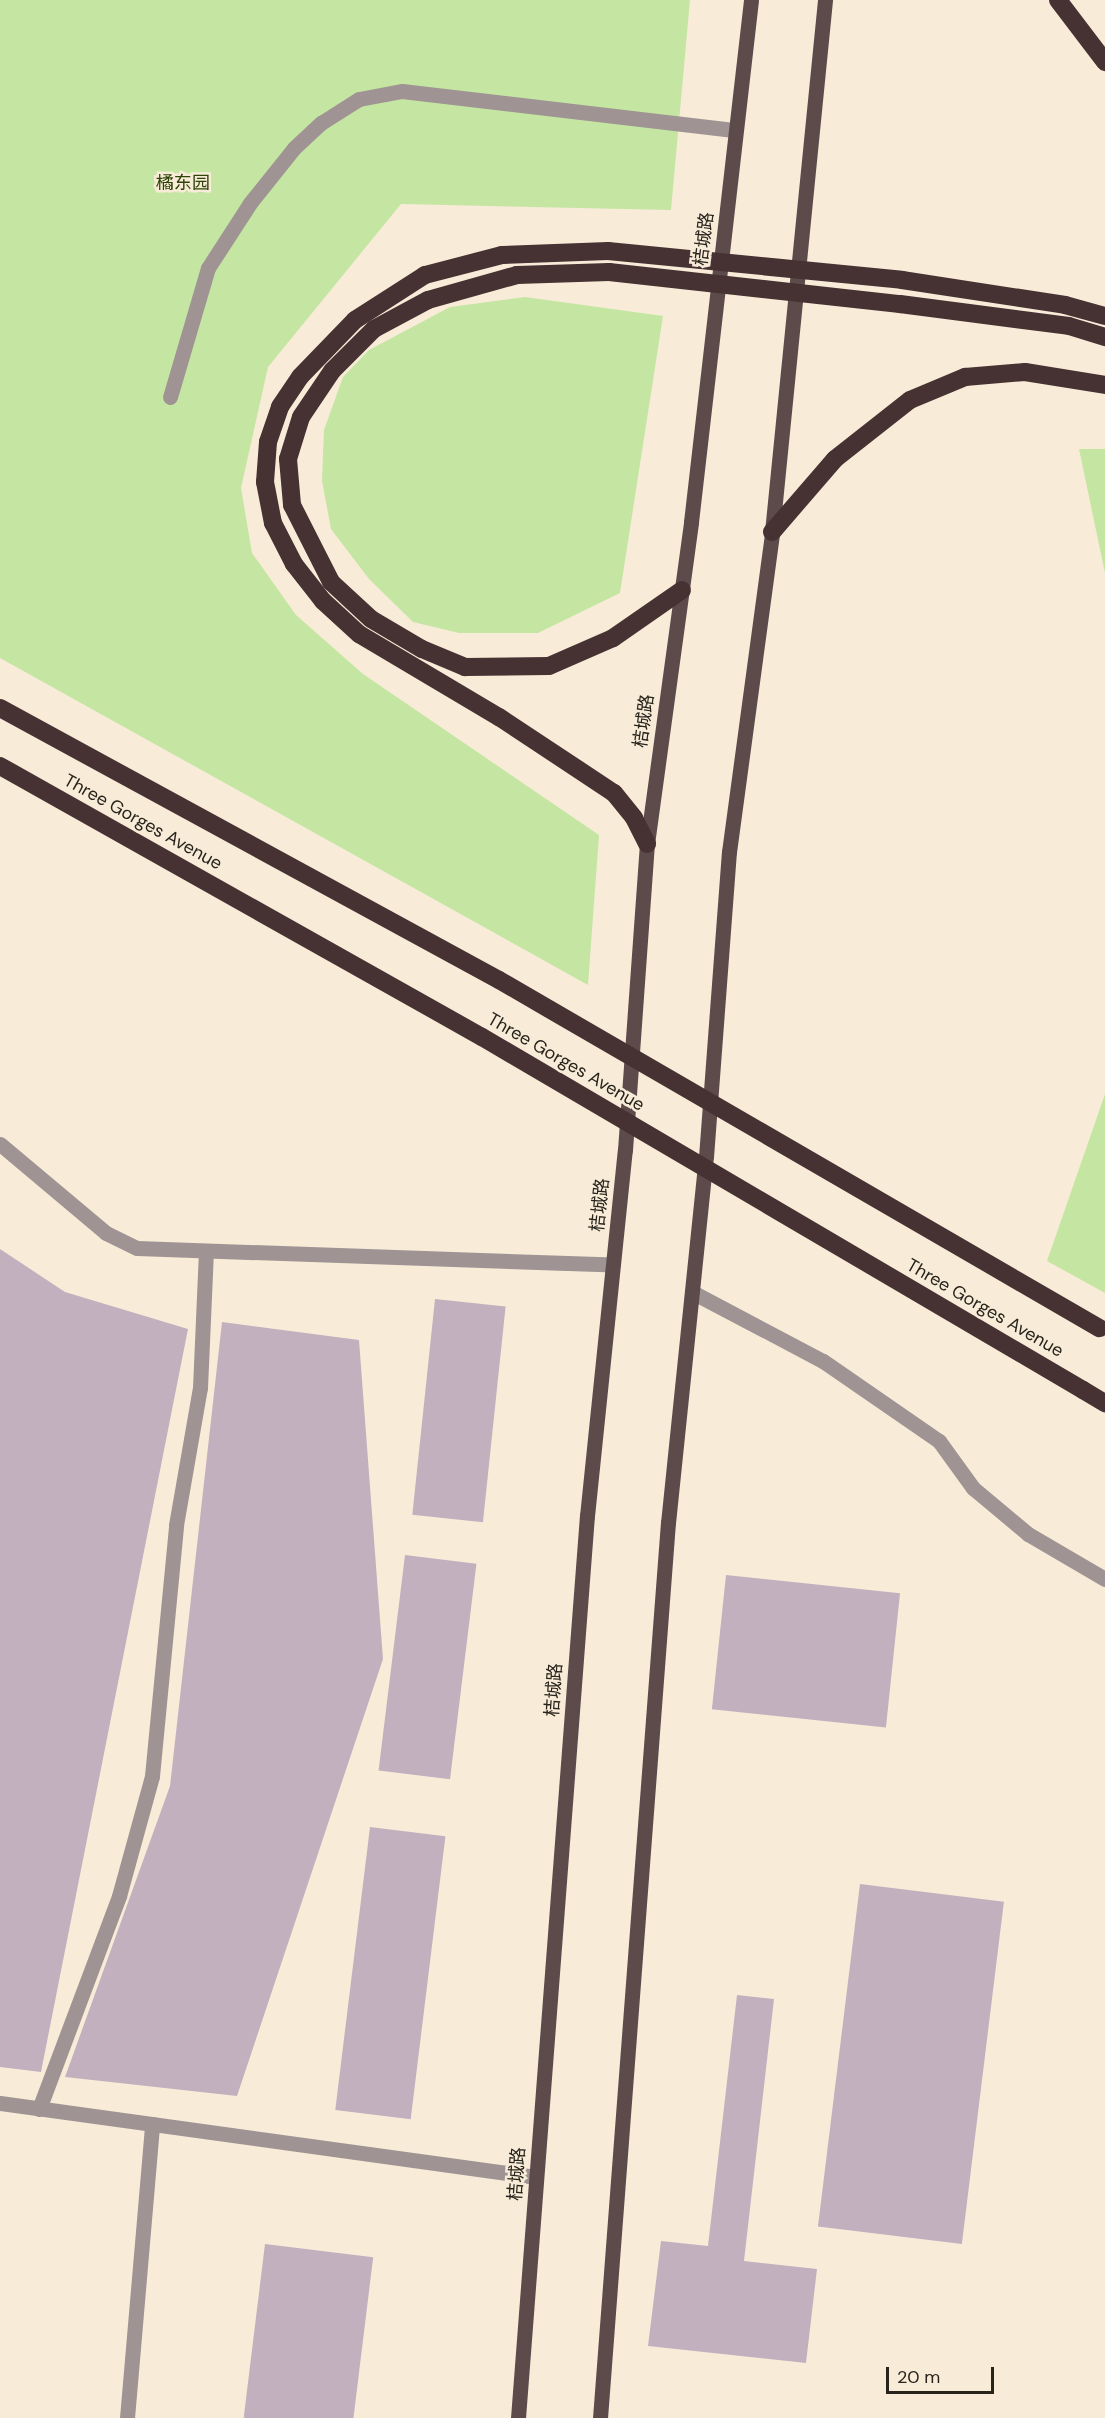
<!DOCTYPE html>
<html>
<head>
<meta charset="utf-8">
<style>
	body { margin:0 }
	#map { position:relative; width:1105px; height:2418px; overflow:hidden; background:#f8ecd9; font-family:"DM Sans","Noto Sans SC",sans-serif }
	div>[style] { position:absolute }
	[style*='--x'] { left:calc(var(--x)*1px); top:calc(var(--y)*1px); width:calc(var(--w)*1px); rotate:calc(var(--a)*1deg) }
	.green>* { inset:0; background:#c5e5a3 }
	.building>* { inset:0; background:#c3b0bf; transform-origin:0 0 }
	.service>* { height:15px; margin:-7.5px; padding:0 7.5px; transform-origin:7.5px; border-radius:7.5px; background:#9f9493 }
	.minor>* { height:15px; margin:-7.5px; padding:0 7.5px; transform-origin:7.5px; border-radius:7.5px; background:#9f9493 }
	.primary>* { height:15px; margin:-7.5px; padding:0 7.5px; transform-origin:7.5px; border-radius:7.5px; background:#5d4b4b }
	.motorway>* { height:18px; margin:-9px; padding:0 9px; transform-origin:9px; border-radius:9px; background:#463232 }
	.motorway-bridge>* { height:18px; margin:-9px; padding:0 9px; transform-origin:9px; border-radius:9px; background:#463232 }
	span { translate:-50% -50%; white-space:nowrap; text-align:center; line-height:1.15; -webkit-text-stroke:5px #f8ecd9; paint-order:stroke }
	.park-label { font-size:18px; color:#2c4405 }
	.street-label { font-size:18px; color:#28241c }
	.scale { position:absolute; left:886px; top:2367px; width:108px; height:27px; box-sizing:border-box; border:3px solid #28241c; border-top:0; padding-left:8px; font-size:18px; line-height:21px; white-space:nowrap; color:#28241c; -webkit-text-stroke:4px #f8ecd9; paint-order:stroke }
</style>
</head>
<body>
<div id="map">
	<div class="green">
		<i style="clip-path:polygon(0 0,690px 0,671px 210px,401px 204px,268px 367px,241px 488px,252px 553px,296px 615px,363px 674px,599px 835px,588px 985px,0 658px)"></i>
		<i style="clip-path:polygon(525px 297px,663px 316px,620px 593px,538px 633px,459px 633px,413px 622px,369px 579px,331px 529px,322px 481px,324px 430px,343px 377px,369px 350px,450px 307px)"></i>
		<i style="clip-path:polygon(1079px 449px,1105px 449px,1105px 573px)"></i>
		<i style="clip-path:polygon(1105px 1094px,1105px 1293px,1047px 1261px)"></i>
	</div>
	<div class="building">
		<i style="clip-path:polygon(0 1249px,65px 1292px,188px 1329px,41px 2072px,0 2067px)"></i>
		<i style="left:435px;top:1299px;width:71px;height:217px;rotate:6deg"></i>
		<i style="clip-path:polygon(222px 1322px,359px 1340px,383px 1659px,237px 2096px,65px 2077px,170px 1786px)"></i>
		<i style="left:405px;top:1555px;width:72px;height:217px;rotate:7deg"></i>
		<i style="left:726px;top:1575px;width:175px;height:135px;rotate:6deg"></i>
		<i style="left:370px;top:1827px;width:76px;height:285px;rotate:7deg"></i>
		<i style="left:860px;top:1884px;width:145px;height:345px;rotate:7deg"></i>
		<i style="clip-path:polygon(737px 1995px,774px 1999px,744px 2261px,817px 2269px,806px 2363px,648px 2346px,661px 2241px,708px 2246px)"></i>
		<i style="left:265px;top:2244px;width:109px;height:175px;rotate:7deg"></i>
	</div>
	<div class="service">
		<i style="--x:170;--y:397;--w:134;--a:-73.6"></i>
		<i style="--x:208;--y:268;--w:77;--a:-57.1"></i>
		<i style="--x:250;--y:203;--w:70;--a:-51.3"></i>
		<i style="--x:294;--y:148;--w:37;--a:-43"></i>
		<i style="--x:321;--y:123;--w:45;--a:-32.3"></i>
		<i style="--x:359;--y:99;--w:44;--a:-10.5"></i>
		<i style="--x:402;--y:91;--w:336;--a:6.7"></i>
		<i style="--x:692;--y:1292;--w:148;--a:27.8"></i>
		<i style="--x:823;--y:1361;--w:141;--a:34.6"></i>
		<i style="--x:939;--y:1441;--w:58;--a:54.1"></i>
		<i style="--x:973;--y:1488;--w:72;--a:39.9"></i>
		<i style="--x:1028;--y:1534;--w:89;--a:30.3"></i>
		<i style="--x:39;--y:2109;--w:228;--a:-69.4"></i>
		<i style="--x:119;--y:1896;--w:124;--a:-74.6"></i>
		<i style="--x:152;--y:1776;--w:252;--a:-84.5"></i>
		<i style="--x:176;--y:1525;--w:139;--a:-80.1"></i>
		<i style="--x:200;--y:1388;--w:136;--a:-87.5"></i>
		<i style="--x:127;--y:2418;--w:295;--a:-85.1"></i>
	</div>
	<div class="minor">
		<i style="--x:0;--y:1144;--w:138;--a:40"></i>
		<i style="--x:106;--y:1233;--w:34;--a:26"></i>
		<i style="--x:137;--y:1248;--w:476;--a:2"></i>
		<i style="--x:0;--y:2103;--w:541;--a:7.86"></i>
	</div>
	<div class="primary">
		<i style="--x:518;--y:2418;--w:905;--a:-85.63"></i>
		<i style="--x:587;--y:1516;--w:368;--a:-84.1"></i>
		<i style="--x:625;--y:1150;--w:307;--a:-85.9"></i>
		<i style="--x:647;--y:844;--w:325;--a:-82.2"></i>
		<i style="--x:691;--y:522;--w:525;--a:-83.44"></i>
		<i style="--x:600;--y:2418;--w:898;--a:-85.66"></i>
		<i style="--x:668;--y:1523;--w:368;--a:-84.1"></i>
		<i style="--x:706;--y:1157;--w:306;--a:-85.7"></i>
		<i style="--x:729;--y:852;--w:323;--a:-82.3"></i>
		<i style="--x:772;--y:532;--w:535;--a:-84.31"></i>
	</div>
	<div class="motorway">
		<i style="--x:1058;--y:0;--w:78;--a:52.8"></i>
		<i style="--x:608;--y:251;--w:106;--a:177.8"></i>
		<i style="--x:502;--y:255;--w:80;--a:165.4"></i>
		<i style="--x:425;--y:275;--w:83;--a:147.3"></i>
		<i style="--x:355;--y:320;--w:79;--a:134"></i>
		<i style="--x:300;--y:377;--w:36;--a:124"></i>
		<i style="--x:280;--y:407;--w:37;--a:109"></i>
		<i style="--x:268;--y:442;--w:40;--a:94.3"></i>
		<i style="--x:265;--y:482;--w:42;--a:79"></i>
		<i style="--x:273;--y:523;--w:46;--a:62.9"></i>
		<i style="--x:294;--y:564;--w:47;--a:51.9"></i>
		<i style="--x:323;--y:601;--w:49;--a:42.5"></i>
		<i style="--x:359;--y:634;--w:163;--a:30.7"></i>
		<i style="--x:499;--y:717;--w:138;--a:33.5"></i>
		<i style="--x:614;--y:793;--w:32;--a:51"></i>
		<i style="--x:634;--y:818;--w:29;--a:63"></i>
		<i style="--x:609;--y:272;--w:92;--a:178.1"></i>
		<i style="--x:517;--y:275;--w:92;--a:164.3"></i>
		<i style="--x:428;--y:300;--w:61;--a:151.8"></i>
		<i style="--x:374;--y:329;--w:59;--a:135"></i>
		<i style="--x:332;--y:371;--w:55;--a:124"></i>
		<i style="--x:301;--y:417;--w:44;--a:107.2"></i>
		<i style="--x:288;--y:459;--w:46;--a:85"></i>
		<i style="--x:292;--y:505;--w:86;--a:63.1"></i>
		<i style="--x:331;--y:582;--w:54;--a:42.8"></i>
		<i style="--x:371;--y:619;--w:59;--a:30.5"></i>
		<i style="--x:422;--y:649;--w:47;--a:22.7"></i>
		<i style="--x:465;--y:667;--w:84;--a:-0.7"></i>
		<i style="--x:549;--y:666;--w:70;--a:-23.6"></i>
		<i style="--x:613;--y:638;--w:84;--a:-34.8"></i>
		<i style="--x:902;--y:280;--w:165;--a:8.7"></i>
		<i style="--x:1065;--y:305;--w:41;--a:15.4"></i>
		<i style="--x:900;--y:304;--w:170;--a:7.4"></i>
		<i style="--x:1069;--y:326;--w:38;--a:17"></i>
		<i style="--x:772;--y:532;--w:96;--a:-49.2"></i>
		<i style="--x:835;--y:459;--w:95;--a:-38.2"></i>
		<i style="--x:910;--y:400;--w:60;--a:-22.7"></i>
		<i style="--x:965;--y:377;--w:60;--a:-4.8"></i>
		<i style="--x:1025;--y:372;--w:81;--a:9.2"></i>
		<i style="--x:0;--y:708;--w:568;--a:28.59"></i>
		<i style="--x:0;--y:766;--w:553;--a:29.35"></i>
		<i style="--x:1083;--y:1390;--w:26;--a:31"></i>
	</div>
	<div class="motorway-bridge">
		<i style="--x:608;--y:251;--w:295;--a:5.6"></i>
		<i style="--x:609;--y:272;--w:293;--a:6.3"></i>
		<i style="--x:499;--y:980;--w:694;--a:30.11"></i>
		<i style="--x:482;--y:1037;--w:697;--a:30.43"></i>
	</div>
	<div class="park-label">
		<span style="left:183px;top:183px">橘东园</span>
	</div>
	<div class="street-label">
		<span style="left:704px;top:239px;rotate:-83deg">桔城路</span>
		<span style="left:644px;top:721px;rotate:-82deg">桔城路</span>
		<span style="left:143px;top:822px;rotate:29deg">Three Gorges Avenue</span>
		<span style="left:566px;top:1062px;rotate:30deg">Three Gorges Avenue</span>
		<span style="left:600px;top:1205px;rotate:-84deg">桔城路</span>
		<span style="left:985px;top:1308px;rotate:30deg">Three Gorges Avenue</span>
		<span style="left:554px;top:1690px;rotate:-86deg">桔城路</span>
		<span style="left:517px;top:2174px;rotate:-86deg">桔城路</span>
	</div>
	<div class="scale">20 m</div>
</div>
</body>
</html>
